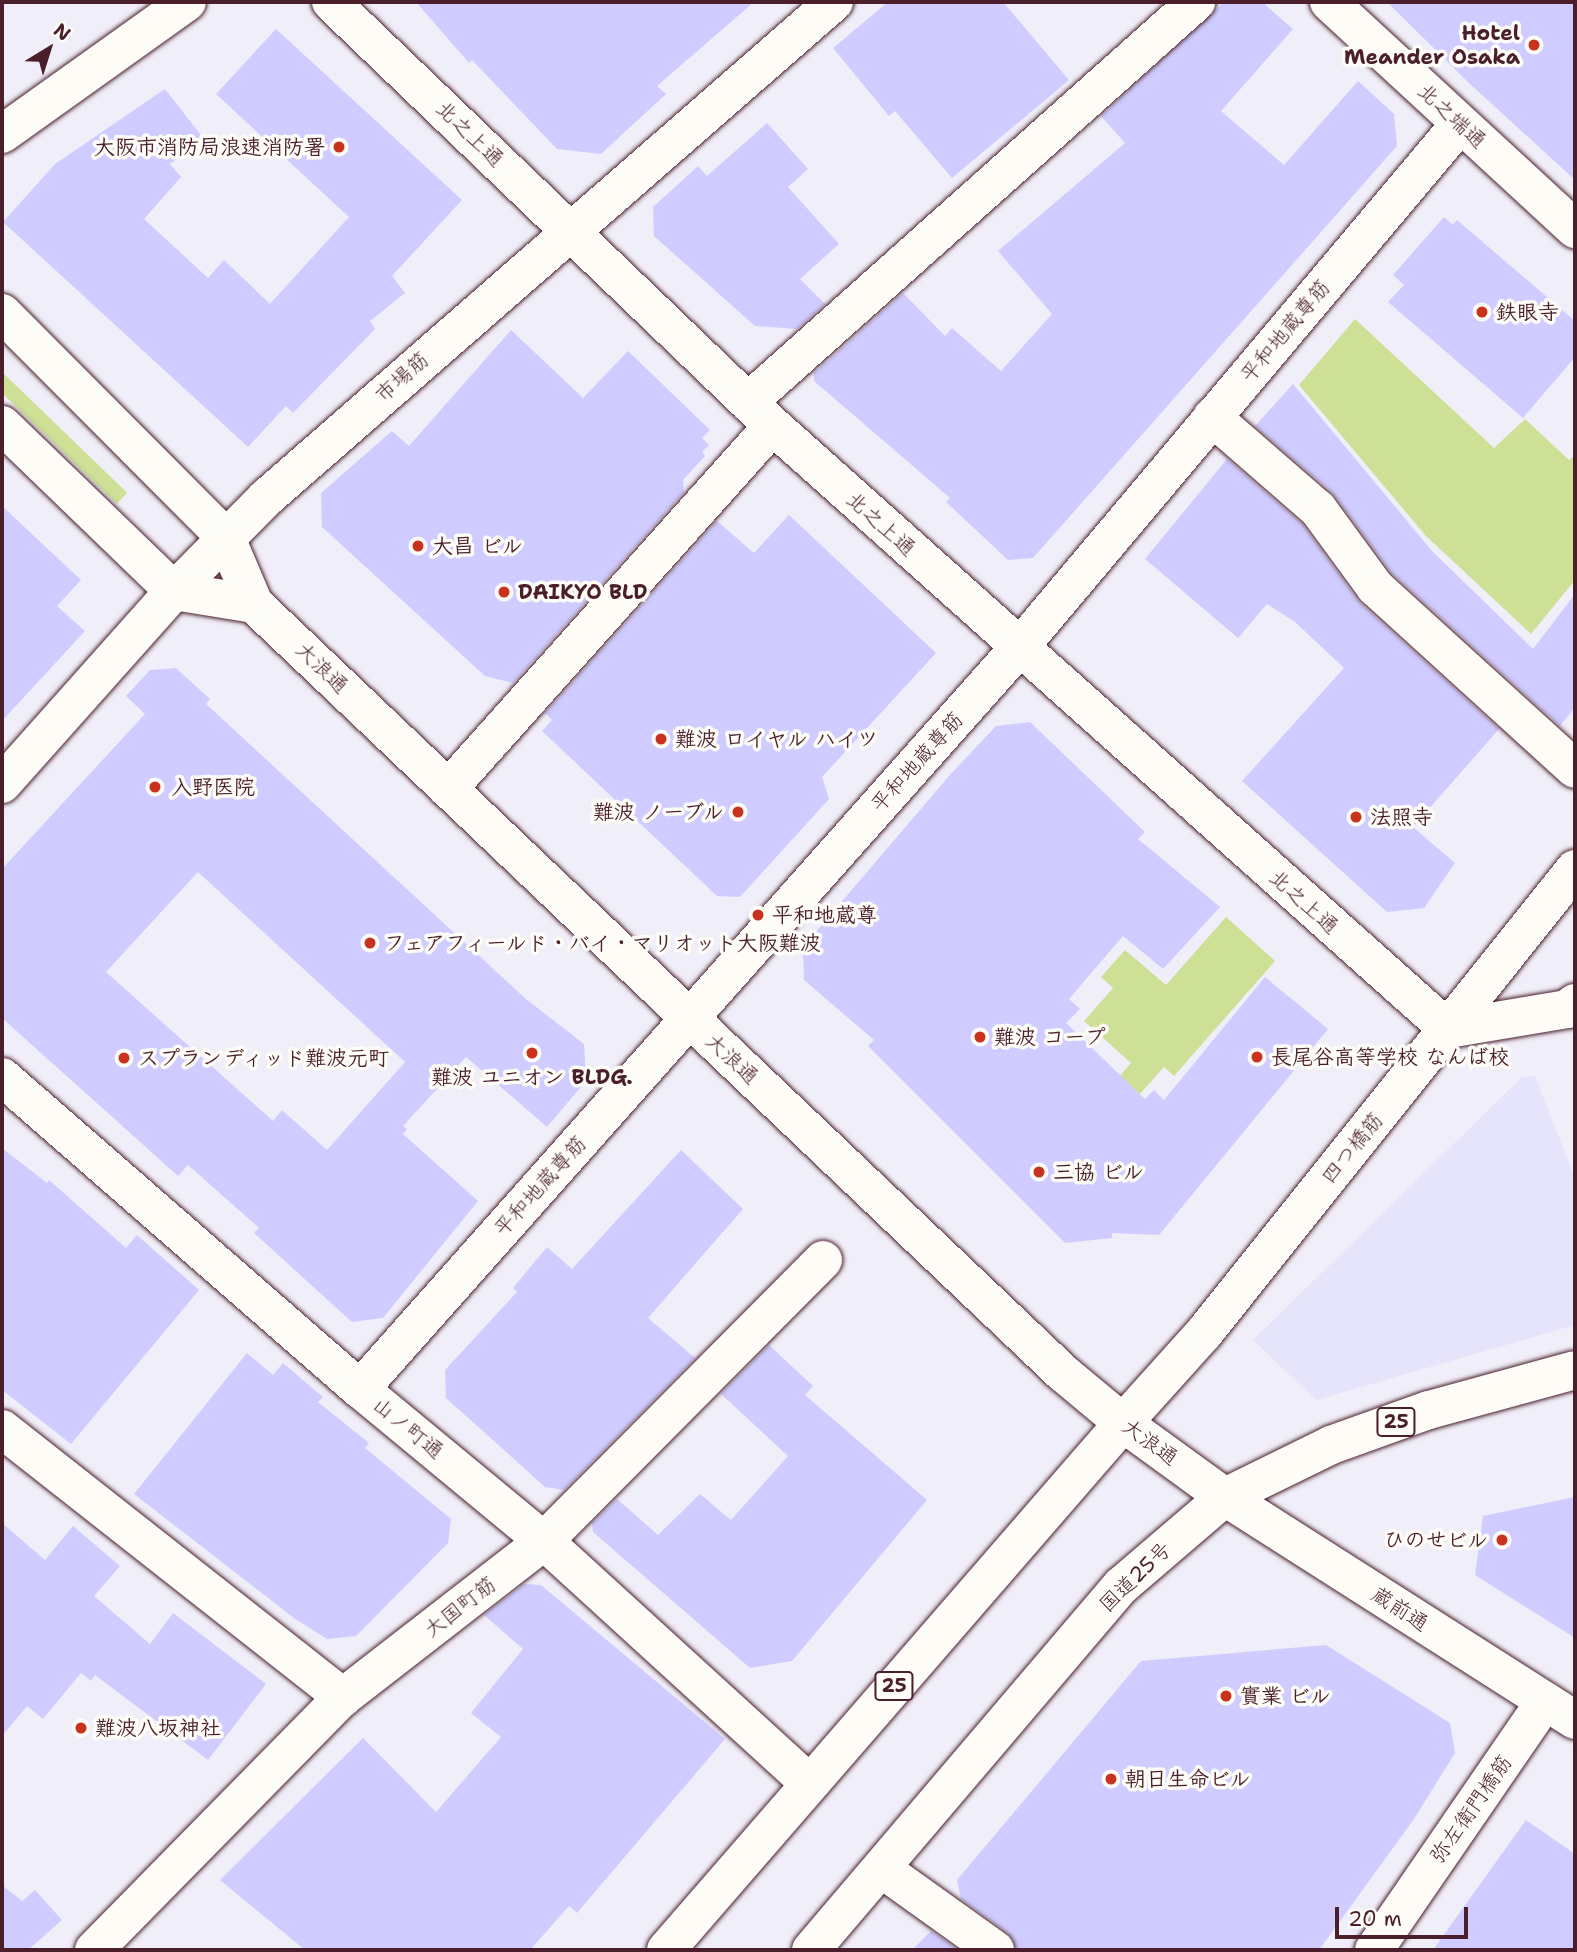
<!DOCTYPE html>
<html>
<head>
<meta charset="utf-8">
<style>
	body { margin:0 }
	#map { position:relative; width:1577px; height:1952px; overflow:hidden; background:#f0eef9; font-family:"Shantell Sans","Klee One",sans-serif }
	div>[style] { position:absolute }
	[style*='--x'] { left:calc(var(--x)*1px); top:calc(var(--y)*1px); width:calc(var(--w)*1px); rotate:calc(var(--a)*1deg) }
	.built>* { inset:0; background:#e6e4fb }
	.green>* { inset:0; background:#cde095; transform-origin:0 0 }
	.building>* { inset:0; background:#d0ccff }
	.roads { filter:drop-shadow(0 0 2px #4a1f2b) drop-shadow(0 0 2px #4a1f2b) }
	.street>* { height:38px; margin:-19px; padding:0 19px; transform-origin:19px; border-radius:19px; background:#fdfcf7 }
	.secondary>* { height:38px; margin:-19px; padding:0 19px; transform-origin:19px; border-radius:19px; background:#fdfcf7 }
	.primary>* { height:38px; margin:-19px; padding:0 19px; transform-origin:19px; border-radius:19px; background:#fdfcf7 }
	.highway>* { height:38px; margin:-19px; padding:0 19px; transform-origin:19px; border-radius:19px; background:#fdfcf7 }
	.dots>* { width:19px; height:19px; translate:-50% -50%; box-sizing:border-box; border:4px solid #fdfcf7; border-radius:50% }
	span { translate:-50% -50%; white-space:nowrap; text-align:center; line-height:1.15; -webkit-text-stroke:7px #fdfcf7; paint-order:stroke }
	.shield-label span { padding:2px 5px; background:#fdfcf7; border:2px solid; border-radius:5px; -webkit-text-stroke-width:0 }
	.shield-label { font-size:19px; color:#4a1f2b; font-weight:700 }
	.poi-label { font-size:21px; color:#4a1f2b; font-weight:700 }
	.right { translate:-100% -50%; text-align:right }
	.left { translate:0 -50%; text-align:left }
	.street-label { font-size:21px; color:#4a1f2b }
	.frame { position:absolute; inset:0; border:4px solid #4a1f2b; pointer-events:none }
	.north { position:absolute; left:14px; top:14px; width:70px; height:70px; -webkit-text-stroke:5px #fdfcf7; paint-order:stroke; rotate:38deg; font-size:19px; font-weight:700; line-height:28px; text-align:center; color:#4a1f2b }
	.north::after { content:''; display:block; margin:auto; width:24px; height:32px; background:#4a1f2b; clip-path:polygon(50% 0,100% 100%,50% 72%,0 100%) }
	.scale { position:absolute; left:1335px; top:1907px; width:133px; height:32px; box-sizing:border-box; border:4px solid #4a1f2b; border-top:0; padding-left:9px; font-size:21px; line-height:24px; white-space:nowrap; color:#4a1f2b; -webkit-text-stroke:5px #fdfcf7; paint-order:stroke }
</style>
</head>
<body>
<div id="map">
	<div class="built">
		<i style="clip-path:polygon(1535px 1076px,1575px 1178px,1575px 1325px,1316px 1400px,1253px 1340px,1522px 1077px)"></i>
	</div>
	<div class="green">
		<i style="clip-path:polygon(1355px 319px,1494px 448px,1525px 419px,1569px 460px,1575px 455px,1575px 580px,1531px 634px,1426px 536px,1299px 385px)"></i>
		<i style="left:2px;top:372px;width:174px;height:15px;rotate:44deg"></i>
		<i style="clip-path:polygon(1226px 917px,1275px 961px,1174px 1076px,1164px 1067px,1131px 1104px,1111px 1086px,1131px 1063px,1084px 1021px,1113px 988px,1101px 977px,1125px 950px,1166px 985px)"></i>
	</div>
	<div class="building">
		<i style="clip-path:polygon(416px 2px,754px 2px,657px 86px,666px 94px,601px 154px,557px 149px,472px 60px,469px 63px)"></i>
		<i style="clip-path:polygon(888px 2px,1003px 2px,1069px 80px,952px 178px,895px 111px,889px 116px,833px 48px)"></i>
		<i style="clip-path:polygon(1224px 2px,1262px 2px,1293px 29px,1221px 111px,1284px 165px,1358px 81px,1394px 114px,1397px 146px,1033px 558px,1008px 560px,946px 502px,950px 498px,814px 381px,814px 373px,903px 293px,945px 336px,952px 328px,1001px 371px,1052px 314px,998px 251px,1125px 143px,1101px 116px)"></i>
		<i style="clip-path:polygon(1387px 2px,1575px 2px,1575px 180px,1470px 84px)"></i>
		<i style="clip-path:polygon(276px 29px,462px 200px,392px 276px,405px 293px,370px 321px,375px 329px,293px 413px,286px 406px,248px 447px,3px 222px,55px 164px,165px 89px,204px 139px,170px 164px,181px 177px,144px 219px,208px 278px,224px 260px,270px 304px,349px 217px,216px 94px)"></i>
		<i style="clip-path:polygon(767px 123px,808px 169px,788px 187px,839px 244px,800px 279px,825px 304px,797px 329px,755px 326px,654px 236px,653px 207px,698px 166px,707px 176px)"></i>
		<i style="clip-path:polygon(1444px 217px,1453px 225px,1457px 220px,1575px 321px,1575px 357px,1523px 418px,1388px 302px,1404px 285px,1393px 275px)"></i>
		<i style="clip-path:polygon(511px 330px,583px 398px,628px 351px,710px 430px,702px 438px,709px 445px,702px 452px,705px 456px,683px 480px,684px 492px,513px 683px,485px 676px,322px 527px,321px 493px,392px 431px,409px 446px)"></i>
		<i style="clip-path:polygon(1293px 384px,1432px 551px,1533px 649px,1575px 594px,1575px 707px,1560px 726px,1391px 572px,1333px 493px,1255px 426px)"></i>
		<i style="clip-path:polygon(1227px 459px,1302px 524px,1360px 603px,1499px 729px,1413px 827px,1455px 863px,1424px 908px,1387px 912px,1242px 781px,1344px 668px,1295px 622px,1267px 604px,1238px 638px,1145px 559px)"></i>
		<i style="clip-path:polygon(2px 506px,81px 580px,57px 606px,85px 631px,2px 721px)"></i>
		<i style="clip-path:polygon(789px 515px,936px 653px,822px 777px,829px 799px,740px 897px,717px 896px,542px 731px,552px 720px,545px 713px,717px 521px,754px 553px)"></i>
		<i style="clip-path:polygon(evenodd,176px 668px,210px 699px,206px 704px,308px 798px,526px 999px,584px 1044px,586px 1081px,547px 1127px,466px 1057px,403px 1126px,407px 1129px,403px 1134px,478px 1201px,383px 1318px,352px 1322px,254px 1233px,259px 1228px,188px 1165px,178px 1176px,2px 1018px,2px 869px,145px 714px,126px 696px,150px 670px,176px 668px,198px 872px,405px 1062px,327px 1150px,282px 1110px,273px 1121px,106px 972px,198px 872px)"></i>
		<i style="clip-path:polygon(1030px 722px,1145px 832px,1138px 839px,1220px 907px,1163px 969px,1123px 936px,1069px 999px,1080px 1009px,1066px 1023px,1145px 1099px,1154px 1090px,1164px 1100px,1265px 977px,1328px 1029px,1159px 1235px,1112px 1233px,1112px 1238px,1065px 1243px,868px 1046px,874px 1040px,804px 980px,803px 947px,949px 776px,996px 726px)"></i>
		<i style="clip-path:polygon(2px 1148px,47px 1183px,49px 1180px,126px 1248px,137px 1235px,199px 1290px,71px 1444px,2px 1390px)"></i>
		<i style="clip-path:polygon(681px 1150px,743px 1209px,648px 1318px,695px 1358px,564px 1490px,545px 1487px,446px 1398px,445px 1370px,517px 1292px,513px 1288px,547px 1247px,572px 1269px)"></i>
		<i style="clip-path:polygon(769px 1345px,813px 1386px,805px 1395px,927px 1500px,792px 1661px,750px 1668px,593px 1532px,592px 1523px,617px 1499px,658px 1535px,700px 1494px,731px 1520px,788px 1456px,721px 1394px)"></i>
		<i style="clip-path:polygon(247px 1353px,273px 1375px,283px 1363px,323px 1397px,318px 1402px,369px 1443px,365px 1448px,451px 1519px,448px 1543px,356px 1636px,327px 1639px,294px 1618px,134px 1494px)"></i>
		<i style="clip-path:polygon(1575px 1497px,1575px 1638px,1475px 1575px,1483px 1516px)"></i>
		<i style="clip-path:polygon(2px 1523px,45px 1560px,73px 1526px,120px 1566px,94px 1596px,150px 1644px,173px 1613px,266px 1684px,208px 1760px,95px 1675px,91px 1681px,81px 1673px,43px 1719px,27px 1706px,2px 1736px)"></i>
		<i style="clip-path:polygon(524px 1584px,541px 1585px,725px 1739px,577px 1913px,569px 1906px,530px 1950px,305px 1950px,220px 1880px,363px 1738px,436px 1812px,501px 1737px,471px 1713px,523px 1649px,484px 1615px)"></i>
		<i style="clip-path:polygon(1326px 1645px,1450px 1723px,1455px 1753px,1414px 1819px,1319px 1950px,1017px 1950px,1008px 1933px,961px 1899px,957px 1880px,1141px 1661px)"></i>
		<i style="clip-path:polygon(1526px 1820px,1575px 1854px,1575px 1950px,1433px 1950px)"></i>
		<i style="clip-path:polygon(2px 1885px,22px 1901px,35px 1890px,62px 1920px,28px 1950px,2px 1950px)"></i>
		<i style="clip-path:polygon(931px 1931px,958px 1950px,912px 1950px)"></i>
	</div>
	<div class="roads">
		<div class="street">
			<i style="--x:1212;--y:417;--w:140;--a:41"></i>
			<i style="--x:1318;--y:509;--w:97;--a:53.8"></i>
			<i style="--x:1375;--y:587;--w:270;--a:42.3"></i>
			<i style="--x:1448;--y:1029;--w:121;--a:-9.5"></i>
			<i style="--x:1567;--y:1009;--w:10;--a:-37"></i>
			<i style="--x:882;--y:1869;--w:139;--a:35.6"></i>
			<i style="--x:94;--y:1950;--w:355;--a:-45.5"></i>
			<i style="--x:343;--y:1697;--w:254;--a:-37.8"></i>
			<i style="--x:544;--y:1541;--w:396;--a:-45.2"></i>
		</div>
		<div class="secondary">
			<i style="--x:331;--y:2;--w:612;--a:43.81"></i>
			<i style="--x:773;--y:426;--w:905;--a:41.78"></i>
			<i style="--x:1329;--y:2;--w:335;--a:42.7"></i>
			<i style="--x:2;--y:134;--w:227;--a:-35.5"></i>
			<i style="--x:748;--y:402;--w:601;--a:-41.76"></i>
			<i style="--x:2;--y:784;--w:259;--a:-48.3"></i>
			<i style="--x:174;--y:591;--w:131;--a:-45.3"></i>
			<i style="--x:266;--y:498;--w:754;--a:-41.13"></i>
			<i style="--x:448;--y:789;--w:487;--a:-48.2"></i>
			<i style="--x:2;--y:1077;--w:475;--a:41.1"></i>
			<i style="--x:360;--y:1389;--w:239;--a:39.6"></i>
			<i style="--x:544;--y:1541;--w:360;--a:42.4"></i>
			<i style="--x:360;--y:1389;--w:990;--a:-48.36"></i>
			<i style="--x:1018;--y:649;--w:686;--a:-49.91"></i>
			<i style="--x:2;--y:1429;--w:434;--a:38.2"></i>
			<i style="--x:1225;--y:1497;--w:415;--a:32.5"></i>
			<i style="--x:1374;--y:1950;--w:302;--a:-55.5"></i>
		</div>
		<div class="primary">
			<i style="--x:2;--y:313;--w:317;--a:45.1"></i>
			<i style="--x:226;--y:538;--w:72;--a:67"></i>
			<i style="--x:254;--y:604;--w:1116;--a:43.55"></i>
			<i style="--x:1063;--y:1373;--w:78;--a:39.8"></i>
			<i style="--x:1123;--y:1423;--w:121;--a:-48"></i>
			<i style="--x:1204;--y:1333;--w:594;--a:-51.36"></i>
			<i style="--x:2;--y:425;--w:239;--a:44"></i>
			<i style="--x:174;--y:591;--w:81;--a:9.2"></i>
		</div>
		<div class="highway">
			<i style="--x:666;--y:1950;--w:698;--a:-49.07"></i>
			<i style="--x:1123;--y:1423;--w:126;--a:36"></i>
			<i style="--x:811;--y:1950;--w:478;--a:-49.6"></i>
			<i style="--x:1121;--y:1586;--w:137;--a:-40.6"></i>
			<i style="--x:1225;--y:1497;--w:118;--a:-26.1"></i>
			<i style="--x:1331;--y:1445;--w:104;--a:-19.7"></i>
			<i style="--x:1429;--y:1410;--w:151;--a:-15.3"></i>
		</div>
	</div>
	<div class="dots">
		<i style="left:1534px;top:45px;background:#c8321e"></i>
		<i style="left:339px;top:147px;background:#c8321e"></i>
		<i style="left:1482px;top:312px;background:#c8321e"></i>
		<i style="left:418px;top:546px;background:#c8321e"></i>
		<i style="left:504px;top:592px;background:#c8321e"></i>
		<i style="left:661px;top:739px;background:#c8321e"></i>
		<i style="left:155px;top:787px;background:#c8321e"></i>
		<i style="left:738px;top:812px;background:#c8321e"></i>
		<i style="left:1356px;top:817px;background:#c8321e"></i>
		<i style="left:758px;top:915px;background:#c8321e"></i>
		<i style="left:370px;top:943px;background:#c8321e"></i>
		<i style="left:980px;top:1037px;background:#c8321e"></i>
		<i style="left:532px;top:1053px;background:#c8321e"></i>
		<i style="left:1257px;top:1057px;background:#c8321e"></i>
		<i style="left:124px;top:1058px;background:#c8321e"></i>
		<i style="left:1039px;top:1172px;background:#c8321e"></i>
		<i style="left:1502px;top:1540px;background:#c8321e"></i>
		<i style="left:1226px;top:1696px;background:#c8321e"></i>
		<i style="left:81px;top:1728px;background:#c8321e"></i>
		<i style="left:1111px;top:1779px;background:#c8321e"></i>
	</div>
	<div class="shield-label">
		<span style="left:1396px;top:1422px">25</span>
		<span style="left:894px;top:1686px">25</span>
	</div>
	<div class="poi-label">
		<span class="right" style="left:1520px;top:45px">Hotel<br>Meander Osaka</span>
		<span class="right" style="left:325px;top:147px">大阪市消防局浪速消防署</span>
		<span class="left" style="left:1496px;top:312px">鉄眼寺</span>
		<span class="left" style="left:432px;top:546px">大昌 ビル</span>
		<span class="left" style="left:518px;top:592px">DAIKYO BLD</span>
		<span class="left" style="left:675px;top:739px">難波 ロイヤル ハイツ</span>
		<span class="left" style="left:171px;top:787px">入野医院</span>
		<span class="right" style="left:724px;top:812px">難波 ノーブル</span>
		<span class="left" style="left:1370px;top:817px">法照寺</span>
		<span class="left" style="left:772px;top:915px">平和地蔵尊</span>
		<span class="left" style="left:384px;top:943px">フェアフィールド・バイ・マリオット大阪難波</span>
		<span class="left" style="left:994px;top:1037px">難波 コープ</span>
		<span class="left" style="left:1271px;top:1057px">長尾谷高等学校 なんば校</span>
		<span class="left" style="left:138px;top:1058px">スプランディッド難波元町</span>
		<span style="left:532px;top:1077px">難波 ユニオン BLDG.</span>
		<span class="left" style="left:1053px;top:1172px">三協 ビル</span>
		<span class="right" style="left:1488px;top:1540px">ひのせビル</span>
		<span class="left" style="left:1240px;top:1696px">實業 ビル</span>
		<span class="left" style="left:95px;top:1728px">難波八坂神社</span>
		<span class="left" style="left:1125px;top:1779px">朝日生命ビル</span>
	</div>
	<div class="street-label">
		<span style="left:1452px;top:116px;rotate:43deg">北之端通</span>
		<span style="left:470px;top:134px;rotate:44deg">北之上通</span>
		<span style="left:1285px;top:331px;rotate:-50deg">平和地蔵尊筋</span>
		<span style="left:402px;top:377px;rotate:-42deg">市場筋</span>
		<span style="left:881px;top:524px;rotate:42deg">北之上通</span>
		<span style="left:322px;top:668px;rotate:44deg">大浪通</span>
		<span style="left:917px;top:762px;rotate:-48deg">平和地蔵尊筋</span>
		<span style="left:1304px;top:902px;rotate:42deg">北之上通</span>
		<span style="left:732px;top:1059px;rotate:43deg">大浪通</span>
		<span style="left:1352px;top:1148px;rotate:-51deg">四つ橋筋</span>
		<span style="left:540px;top:1186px;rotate:-48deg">平和地蔵尊筋</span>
		<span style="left:408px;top:1428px;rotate:39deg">山ノ町通</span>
		<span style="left:1150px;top:1442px;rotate:36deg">大浪通</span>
		<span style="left:1135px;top:1577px;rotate:-44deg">国道25号</span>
		<span style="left:460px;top:1607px;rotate:-38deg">大国町筋</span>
		<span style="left:1400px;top:1609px;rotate:33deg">蔵前通</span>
		<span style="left:1471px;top:1809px;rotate:-55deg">弥左衛門橋筋</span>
	</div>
	<div class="frame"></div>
	<div class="north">N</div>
	<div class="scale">20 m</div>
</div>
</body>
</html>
